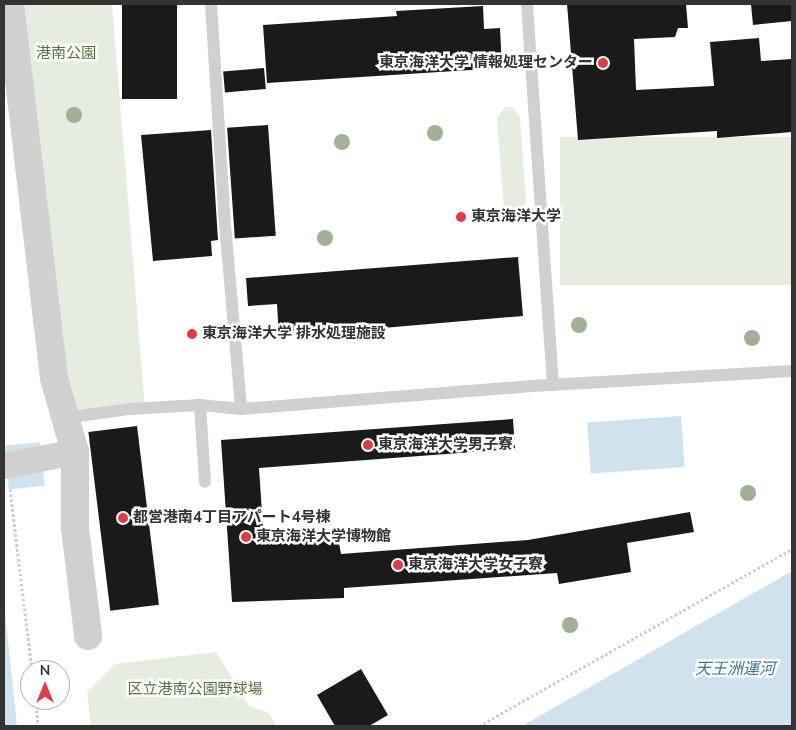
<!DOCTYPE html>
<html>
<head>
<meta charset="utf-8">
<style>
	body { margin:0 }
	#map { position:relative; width:796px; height:730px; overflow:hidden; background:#fff; font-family:"Nunito Sans","Noto Sans JP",sans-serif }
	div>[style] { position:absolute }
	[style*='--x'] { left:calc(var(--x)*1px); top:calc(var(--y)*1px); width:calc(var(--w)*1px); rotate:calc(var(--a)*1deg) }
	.green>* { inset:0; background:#e6ecdf; transform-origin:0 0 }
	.water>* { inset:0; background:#cfe2ee; transform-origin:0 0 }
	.building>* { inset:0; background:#1a1a1a; transform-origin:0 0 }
	.path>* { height:3px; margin-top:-1.5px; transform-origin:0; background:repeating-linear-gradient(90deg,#cdcdcd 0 2.5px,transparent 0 5px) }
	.service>* { height:12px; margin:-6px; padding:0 6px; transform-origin:6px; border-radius:6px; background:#d0d0d0 }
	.minor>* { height:26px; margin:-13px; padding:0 13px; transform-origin:13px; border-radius:13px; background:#d0d0d0 }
	.tertiary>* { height:28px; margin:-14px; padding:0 14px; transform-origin:14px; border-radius:14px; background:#d0d0d0 }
	.trees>* { width:16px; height:16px; margin:-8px; border-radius:50%; background:#a2b095 }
	.dots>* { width:14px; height:14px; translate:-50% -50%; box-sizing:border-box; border:2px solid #fff; border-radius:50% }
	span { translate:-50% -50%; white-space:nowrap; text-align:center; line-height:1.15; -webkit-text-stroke:5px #fff; paint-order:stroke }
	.park-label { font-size:15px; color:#56703f }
	.poi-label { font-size:15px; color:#333; font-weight:700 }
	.right { translate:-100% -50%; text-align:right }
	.left { translate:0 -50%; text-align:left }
	.water-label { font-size:16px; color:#3f7597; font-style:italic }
	.frame { position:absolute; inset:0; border:5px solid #333; pointer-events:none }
	.north { position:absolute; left:20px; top:660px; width:50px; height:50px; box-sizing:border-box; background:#fff; border:1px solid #adadad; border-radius:50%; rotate:0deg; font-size:14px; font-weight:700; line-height:20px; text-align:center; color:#333 }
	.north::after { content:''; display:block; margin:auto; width:18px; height:22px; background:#e63946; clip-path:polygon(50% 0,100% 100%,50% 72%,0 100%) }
</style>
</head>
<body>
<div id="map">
	<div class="green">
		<i style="clip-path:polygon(10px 4px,112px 4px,145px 409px,65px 418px)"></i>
		<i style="clip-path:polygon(505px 107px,512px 107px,520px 117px,526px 201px,524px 210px,517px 214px,504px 210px,497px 118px)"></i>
		<i style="left:792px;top:137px;width:148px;height:232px;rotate:90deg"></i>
		<i style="clip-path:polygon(216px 652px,249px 706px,269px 713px,276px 726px,91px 726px,87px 692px,115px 664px)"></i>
	</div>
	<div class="water">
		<i style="left:681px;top:416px;width:51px;height:94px;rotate:86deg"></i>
		<i style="left:40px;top:442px;width:44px;height:36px;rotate:84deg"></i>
		<i style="clip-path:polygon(792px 571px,792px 726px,522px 726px)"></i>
		<i style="clip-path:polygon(4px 603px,17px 726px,4px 726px)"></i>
	</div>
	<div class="building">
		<i style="left:122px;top:4px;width:55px;height:95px"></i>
		<i style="clip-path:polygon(567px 4px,686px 4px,688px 28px,678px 28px,675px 37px,634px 39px,636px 90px,714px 86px,710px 42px,759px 38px,761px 61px,792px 59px,792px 132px,717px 138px,717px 131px,578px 140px)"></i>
		<i style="clip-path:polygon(751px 4px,792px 4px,792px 21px,753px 25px)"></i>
		<i style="clip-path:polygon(483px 6px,484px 29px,500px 28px,502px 68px,267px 83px,263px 25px,397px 16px,396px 11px)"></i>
		<i style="left:264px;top:68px;width:21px;height:41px;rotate:85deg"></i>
		<i style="left:268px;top:125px;width:111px;height:41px;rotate:86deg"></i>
		<i style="clip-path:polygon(211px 130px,218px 240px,211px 241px,212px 256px,153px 261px,141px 135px)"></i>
		<i style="clip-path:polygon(518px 257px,523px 316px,279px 337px,277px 304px,248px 306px,246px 278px)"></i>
		<i style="clip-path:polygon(513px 419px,515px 449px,259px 468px,264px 542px,338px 538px,341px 554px,528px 540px,690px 512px,694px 532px,627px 543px,631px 572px,559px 584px,557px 573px,344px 588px,344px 598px,232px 602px,221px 440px)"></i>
		<i style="left:137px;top:426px;width:180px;height:49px;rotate:83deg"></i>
		<i style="clip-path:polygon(361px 669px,388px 715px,369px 726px,335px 726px,317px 695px)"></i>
	</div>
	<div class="path">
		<i style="--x:10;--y:489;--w:182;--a:83.1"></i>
		<i style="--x:35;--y:700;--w:26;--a:83"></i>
		<i style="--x:479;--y:726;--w:360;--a:-29.5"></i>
	</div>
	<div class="service">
		<i style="--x:211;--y:4;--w:209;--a:86.4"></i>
		<i style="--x:224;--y:213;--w:197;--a:85"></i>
		<i style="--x:527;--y:4;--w:382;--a:86.1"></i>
		<i style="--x:200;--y:405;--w:77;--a:86.3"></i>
		<i style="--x:65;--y:418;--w:66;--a:-7.9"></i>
		<i style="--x:130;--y:409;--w:70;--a:-3.3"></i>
		<i style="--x:200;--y:405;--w:41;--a:5.6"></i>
		<i style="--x:241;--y:409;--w:292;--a:-4.5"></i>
		<i style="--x:532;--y:386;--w:260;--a:-3.3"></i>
	</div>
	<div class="minor">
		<i style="--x:4;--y:466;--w:57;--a:-11.1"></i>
	</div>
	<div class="tertiary">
		<i style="--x:10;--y:4;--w:377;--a:83.3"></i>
		<i style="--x:54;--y:378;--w:77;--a:74.2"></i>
		<i style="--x:75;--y:452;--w:76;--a:90"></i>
		<i style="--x:75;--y:528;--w:109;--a:83.1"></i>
	</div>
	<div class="trees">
		<i style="left:74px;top:115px"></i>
		<i style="left:435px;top:133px"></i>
		<i style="left:342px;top:142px"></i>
		<i style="left:325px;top:238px"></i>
		<i style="left:579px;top:325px"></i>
		<i style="left:752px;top:338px"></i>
		<i style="left:748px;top:493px"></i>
		<i style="left:570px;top:625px"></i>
	</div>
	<div class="dots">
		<i style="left:603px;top:63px;background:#e63946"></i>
		<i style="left:461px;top:217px;background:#e63946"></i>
		<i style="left:192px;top:334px;background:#e63946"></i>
		<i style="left:368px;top:445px;background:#e63946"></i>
		<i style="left:123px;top:518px;background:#e63946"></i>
		<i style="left:246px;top:537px;background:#e63946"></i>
		<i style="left:398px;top:565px;background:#e63946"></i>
	</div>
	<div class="park-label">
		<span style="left:66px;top:54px">港南公園</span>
		<span style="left:195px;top:690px">区立港南公園野球場</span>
	</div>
	<div class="poi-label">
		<span class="right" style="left:593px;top:63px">東京海洋大学 情報処理センター</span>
		<span class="left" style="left:471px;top:217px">東京海洋大学</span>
		<span class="left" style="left:202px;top:334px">東京海洋大学 排水処理施設</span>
		<span class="left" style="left:378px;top:445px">東京海洋大学男子寮</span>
		<span class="left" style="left:133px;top:518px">都営港南4丁目アパート4号棟</span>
		<span class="left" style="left:256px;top:537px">東京海洋大学博物館</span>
		<span class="left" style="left:408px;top:565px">東京海洋大学女子寮</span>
	</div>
	<div class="water-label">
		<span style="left:735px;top:669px">天王洲運河</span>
	</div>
	<div class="frame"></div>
	<div class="north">N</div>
</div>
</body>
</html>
